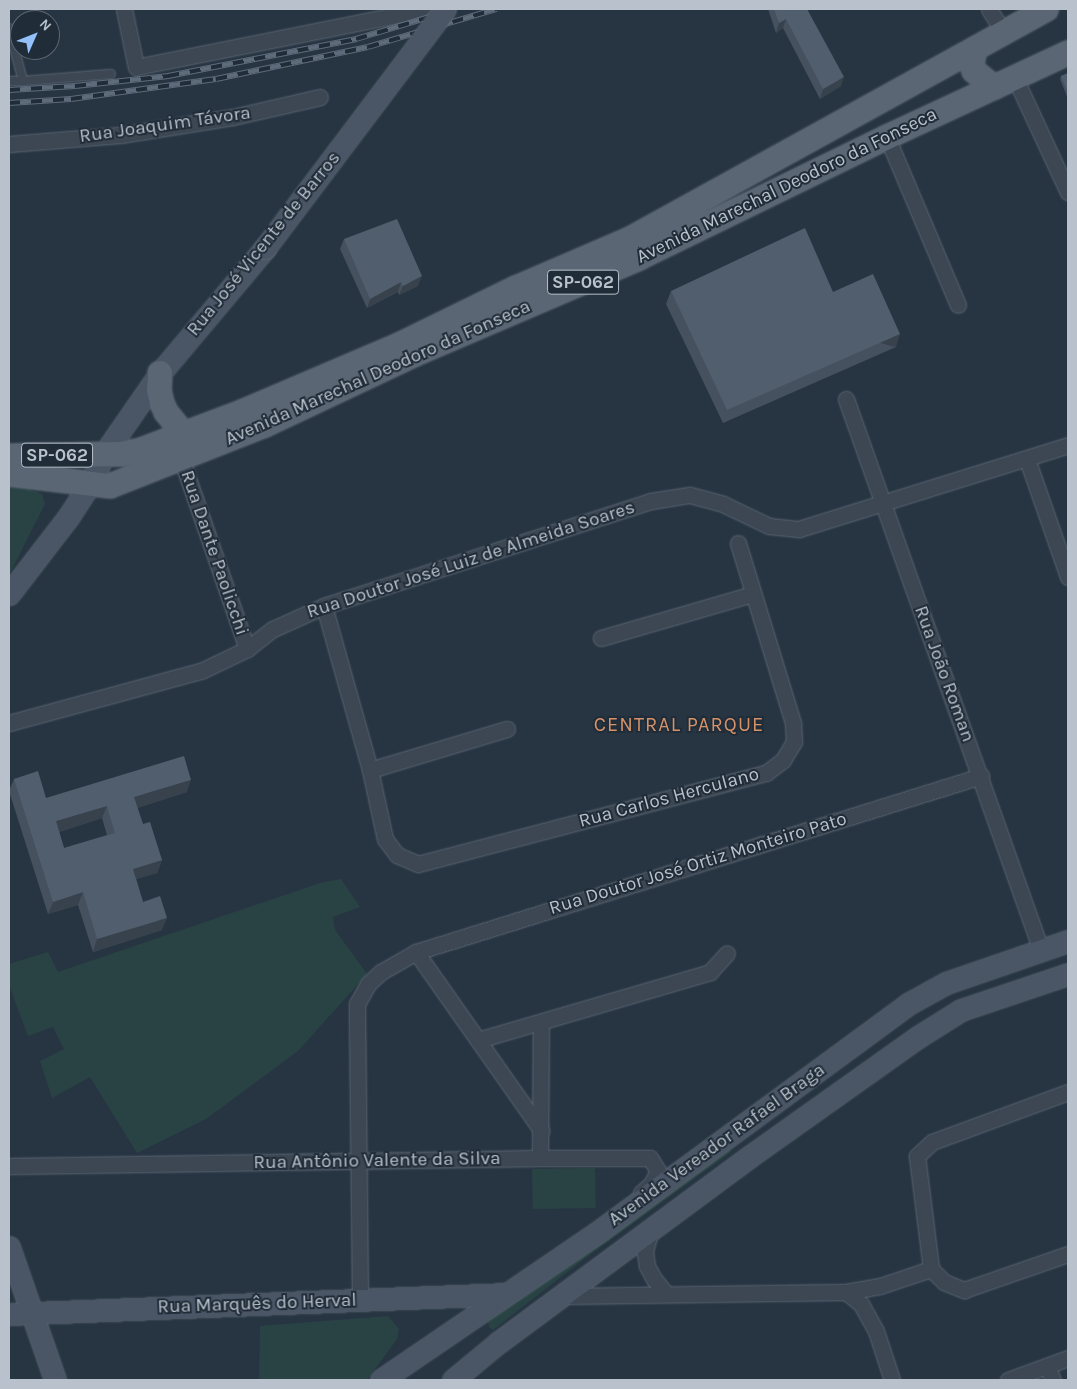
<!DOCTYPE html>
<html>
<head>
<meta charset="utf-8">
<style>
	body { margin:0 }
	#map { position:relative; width:1077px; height:1389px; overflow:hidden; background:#273543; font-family:Karla,sans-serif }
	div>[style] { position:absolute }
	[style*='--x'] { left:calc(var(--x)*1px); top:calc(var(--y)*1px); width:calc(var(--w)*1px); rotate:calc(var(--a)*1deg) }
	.green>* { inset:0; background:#294344; transform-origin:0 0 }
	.roads { filter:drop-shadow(0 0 1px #5a6570) drop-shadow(0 0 1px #5a6570) }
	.service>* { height:8px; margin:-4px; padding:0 4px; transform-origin:4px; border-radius:4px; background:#3c4753 }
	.minor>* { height:15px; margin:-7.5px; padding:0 7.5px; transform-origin:7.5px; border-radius:7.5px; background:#3c4753 }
	.secondary>* { height:21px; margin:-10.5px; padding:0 10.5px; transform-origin:10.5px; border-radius:10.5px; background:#4a5666 }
	.primary>* { height:24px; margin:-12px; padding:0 12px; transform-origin:12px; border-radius:12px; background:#5a6673 }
	.rail>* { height:5.5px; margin-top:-2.75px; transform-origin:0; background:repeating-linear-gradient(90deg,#202c38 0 11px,#5e6b7a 0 22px); box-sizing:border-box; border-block:1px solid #5e6b7a }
	.bridges { filter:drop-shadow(0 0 1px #5a6570) drop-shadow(0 0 1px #5a6570) }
	.secondary-bridge>* { height:21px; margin:-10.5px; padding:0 10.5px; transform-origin:10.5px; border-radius:10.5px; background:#4a5666 }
	.wall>* { inset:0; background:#45515f }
	.shaded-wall>* { inset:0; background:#38424d; transform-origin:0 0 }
	.building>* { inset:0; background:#505e6e }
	span { translate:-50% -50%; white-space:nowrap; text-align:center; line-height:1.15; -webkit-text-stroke:4px #202c38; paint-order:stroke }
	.shield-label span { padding:1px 4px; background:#202c38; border:1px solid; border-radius:4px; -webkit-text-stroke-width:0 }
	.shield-label { font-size:18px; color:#b9c2cc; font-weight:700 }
	.street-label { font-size:19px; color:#b9c2cc }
	.neighbourhood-label { font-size:20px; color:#d6936a; letter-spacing:1px }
	.frame { position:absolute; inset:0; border:10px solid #b9c2cc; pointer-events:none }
	.north { position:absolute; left:10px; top:10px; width:50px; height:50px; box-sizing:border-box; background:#202c38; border:1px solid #5d6873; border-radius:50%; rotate:46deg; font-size:14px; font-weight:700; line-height:20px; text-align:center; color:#b9c2cc }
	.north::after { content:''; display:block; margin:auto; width:18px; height:22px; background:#93c0f8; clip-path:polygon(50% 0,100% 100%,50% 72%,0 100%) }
</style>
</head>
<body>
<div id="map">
	<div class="green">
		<i style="clip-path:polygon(9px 486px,23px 486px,42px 494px,45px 504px,9px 575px)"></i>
		<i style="clip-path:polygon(341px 879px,360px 907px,333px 917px,335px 930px,367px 974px,298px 1051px,206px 1119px,137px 1153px,90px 1077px,52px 1098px,40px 1061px,64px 1049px,53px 1027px,28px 1036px,9px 985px,9px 964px,48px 952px,58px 972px,320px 883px)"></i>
		<i style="clip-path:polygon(730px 1146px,731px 1152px,584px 1259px,493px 1330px,489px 1327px,488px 1322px,610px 1229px)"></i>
		<i style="left:595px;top:1168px;width:40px;height:63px;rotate:89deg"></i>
		<i style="clip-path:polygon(388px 1316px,399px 1329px,397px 1339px,367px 1380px,259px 1380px,260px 1326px)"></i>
	</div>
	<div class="roads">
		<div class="service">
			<i style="--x:9;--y:28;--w:55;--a:75.2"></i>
			<i style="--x:23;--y:81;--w:14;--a:180"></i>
			<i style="--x:23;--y:81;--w:88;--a:-4.5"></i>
		</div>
		<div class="minor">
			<i style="--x:124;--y:9;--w:59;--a:78.3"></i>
			<i style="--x:136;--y:67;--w:297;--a:-11.3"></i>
			<i style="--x:989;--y:9;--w:28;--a:58"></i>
			<i style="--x:1015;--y:78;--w:126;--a:65.1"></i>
			<i style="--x:887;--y:137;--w:182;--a:67.1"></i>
			<i style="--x:9;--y:144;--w:111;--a:-4.6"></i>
			<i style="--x:120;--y:135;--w:114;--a:-9.1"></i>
			<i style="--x:233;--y:117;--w:89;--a:-12.9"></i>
			<i style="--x:846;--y:399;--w:584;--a:70.51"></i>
			<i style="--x:181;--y:458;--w:202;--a:70.9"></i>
			<i style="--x:1027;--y:459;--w:125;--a:70.8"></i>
			<i style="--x:324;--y:606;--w:170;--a:74.3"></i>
			<i style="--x:370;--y:770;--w:71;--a:77.7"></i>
			<i style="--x:385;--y:839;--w:20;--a:53"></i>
			<i style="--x:397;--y:855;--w:23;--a:23"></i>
			<i style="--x:418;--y:864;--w:360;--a:-14.7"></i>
			<i style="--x:766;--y:773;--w:21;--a:-37"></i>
			<i style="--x:783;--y:760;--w:21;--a:-59"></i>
			<i style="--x:794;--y:742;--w:19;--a:-93"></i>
			<i style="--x:793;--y:723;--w:188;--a:-107"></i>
			<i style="--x:601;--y:638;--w:157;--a:-16.2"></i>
			<i style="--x:9;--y:723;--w:199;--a:-15.2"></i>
			<i style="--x:201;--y:671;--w:51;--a:-25.6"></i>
			<i style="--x:247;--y:649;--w:33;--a:-38"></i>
			<i style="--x:273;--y:629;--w:56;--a:-24.3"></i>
			<i style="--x:324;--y:606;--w:343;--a:-17.8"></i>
			<i style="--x:651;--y:501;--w:39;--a:-9"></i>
			<i style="--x:690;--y:495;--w:34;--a:15"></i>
			<i style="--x:723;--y:504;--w:51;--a:25.6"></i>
			<i style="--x:769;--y:526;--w:30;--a:6"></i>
			<i style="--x:799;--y:529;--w:282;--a:-17.3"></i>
			<i style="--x:370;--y:770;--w:143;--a:-16.7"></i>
			<i style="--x:416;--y:952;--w:218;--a:54.9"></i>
			<i style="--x:478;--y:1040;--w:242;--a:-16.3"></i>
			<i style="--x:710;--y:972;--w:25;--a:-48"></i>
			<i style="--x:1068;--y:1092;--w:145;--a:159.8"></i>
			<i style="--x:932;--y:1142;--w:21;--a:137"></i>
			<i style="--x:917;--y:1156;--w:114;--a:82.9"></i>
			<i style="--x:931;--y:1269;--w:18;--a:45"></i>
			<i style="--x:944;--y:1282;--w:22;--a:22"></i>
			<i style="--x:964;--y:1290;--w:110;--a:-19.1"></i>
			<i style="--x:540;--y:1158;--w:135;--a:-89.6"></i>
			<i style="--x:9;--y:1166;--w:531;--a:-0.86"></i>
			<i style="--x:540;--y:1158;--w:110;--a:0"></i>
			<i style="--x:650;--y:1158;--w:15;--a:58"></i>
			<i style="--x:658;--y:1171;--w:13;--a:117"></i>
			<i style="--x:652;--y:1183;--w:15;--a:138"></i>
			<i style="--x:651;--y:1229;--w:24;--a:105"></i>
			<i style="--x:645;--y:1252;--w:14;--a:82"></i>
			<i style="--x:647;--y:1266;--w:15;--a:62"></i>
			<i style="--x:654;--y:1279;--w:19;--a:51"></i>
			<i style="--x:846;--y:1292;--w:19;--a:39"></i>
			<i style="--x:861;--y:1304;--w:31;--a:61"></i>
			<i style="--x:876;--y:1331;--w:52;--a:71.9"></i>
			<i style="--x:563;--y:1296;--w:283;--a:-0.8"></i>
			<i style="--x:846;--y:1292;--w:35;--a:-10"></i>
			<i style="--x:880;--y:1286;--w:54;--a:-18.4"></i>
			<i style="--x:360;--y:1299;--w:295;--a:-90.6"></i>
			<i style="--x:357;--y:1004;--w:23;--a:-61"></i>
			<i style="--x:368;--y:984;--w:18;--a:-43"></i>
			<i style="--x:381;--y:972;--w:40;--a:-29.7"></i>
			<i style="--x:416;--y:952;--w:592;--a:-17.3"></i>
			<i style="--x:1047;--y:1366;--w:15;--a:67"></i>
			<i style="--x:1008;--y:1380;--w:64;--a:-20.1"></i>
		</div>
		<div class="secondary">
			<i style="--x:9;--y:594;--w:98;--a:-52.4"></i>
			<i style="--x:69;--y:516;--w:38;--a:-57"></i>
			<i style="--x:90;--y:484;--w:33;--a:-65"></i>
			<i style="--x:104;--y:454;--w:98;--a:-55.3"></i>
			<i style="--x:160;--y:373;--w:163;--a:-50"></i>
			<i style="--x:9;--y:1247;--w:141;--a:70.9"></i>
			<i style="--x:9;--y:1314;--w:496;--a:-2.3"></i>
			<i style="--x:381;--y:1380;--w:268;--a:-34.3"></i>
			<i style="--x:602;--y:1229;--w:380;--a:-36.3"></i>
			<i style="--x:908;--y:1004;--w:43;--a:-28.9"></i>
			<i style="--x:946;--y:983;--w:129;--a:-19"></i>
			<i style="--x:453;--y:1380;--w:60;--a:-39.6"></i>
			<i style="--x:499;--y:1342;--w:311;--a:-36.5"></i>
			<i style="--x:749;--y:1157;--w:207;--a:-35.4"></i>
			<i style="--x:918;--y:1037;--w:51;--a:-32.1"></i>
			<i style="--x:961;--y:1010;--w:113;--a:-18.6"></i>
		</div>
		<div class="primary">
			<i style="--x:975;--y:49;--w:15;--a:101"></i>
			<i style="--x:972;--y:64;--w:7;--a:74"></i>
			<i style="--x:974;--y:71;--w:26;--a:39"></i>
			<i style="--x:160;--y:373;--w:17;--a:93"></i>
			<i style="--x:159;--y:390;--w:13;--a:77"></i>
			<i style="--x:162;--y:403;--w:10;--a:66"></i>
			<i style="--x:166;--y:412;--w:28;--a:51"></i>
			<i style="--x:184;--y:434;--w:15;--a:98"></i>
			<i style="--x:9;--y:456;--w:112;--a:-1"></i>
			<i style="--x:121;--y:454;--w:20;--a:-11"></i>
			<i style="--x:141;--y:450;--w:110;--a:-20.7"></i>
			<i style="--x:244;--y:411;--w:171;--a:-23.1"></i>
			<i style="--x:401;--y:344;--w:128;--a:-26"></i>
			<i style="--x:516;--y:288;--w:126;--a:-23.3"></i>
			<i style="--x:632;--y:238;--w:473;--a:-28.9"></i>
			<i style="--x:9;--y:474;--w:102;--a:6.8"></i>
			<i style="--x:110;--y:486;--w:167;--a:-21.5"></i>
			<i style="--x:265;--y:425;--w:164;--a:-25.3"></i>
			<i style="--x:413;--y:355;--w:246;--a:-23.2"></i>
			<i style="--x:639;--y:258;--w:276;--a:-26"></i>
			<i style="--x:887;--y:137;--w:200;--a:-24.9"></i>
		</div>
	</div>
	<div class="rail">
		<i style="--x:9;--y:90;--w:66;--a:-3.5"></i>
		<i style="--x:75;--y:86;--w:94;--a:-6.1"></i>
		<i style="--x:168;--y:76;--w:192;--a:-11.1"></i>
		<i style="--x:356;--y:39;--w:104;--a:-16.7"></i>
		<i style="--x:9;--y:103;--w:62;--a:-3.7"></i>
		<i style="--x:71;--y:99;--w:146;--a:-7.9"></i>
		<i style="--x:216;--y:79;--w:155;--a:-11.9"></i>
		<i style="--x:368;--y:47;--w:134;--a:-16.5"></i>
	</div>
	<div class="bridges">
		<div class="secondary-bridge">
			<i style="--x:265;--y:248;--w:299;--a:-53"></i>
		</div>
	</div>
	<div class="wall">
		<i style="clip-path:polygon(768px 9px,807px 9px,841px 86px,820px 99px,783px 28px,776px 33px)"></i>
		<i style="clip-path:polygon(1068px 73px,1068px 99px,1060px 79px,1061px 76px)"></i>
		<i style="clip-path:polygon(344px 239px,418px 286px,399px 295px,398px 292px,367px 308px,340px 249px)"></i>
		<i style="clip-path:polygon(671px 291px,833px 292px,896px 347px,723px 423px,666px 304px)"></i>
		<i style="clip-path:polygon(evenodd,14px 779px,46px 798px,187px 792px,137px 808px,143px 824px,162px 860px,157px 873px,136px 879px,143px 902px,162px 930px,93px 952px,78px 905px,48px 914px,9px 791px,14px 779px,102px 818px,107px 835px,64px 848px,59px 832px,102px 818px)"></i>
	</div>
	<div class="shaded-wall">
		<i style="clip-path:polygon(786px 19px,783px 28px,776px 33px,779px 23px)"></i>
		<i style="clip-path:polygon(844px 77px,841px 86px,820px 99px,823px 89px)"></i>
		<i style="clip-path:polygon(422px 276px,418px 286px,399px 295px,403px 286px)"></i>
		<i style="clip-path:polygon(401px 282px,398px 292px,367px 308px,370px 299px)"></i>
		<i style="left:900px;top:334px;width:14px;height:189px;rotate:107deg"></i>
		<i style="clip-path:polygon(191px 780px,187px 792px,130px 810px,134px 797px)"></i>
		<i style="clip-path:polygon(107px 806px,102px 818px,52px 834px,56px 821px)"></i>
		<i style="clip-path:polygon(162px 860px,157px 873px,128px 881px,133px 869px)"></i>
		<i style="clip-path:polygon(83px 892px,78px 905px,48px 914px,53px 902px)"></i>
		<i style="clip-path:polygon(167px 918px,162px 930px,93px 952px,97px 939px)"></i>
	</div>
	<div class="building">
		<i style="clip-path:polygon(774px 9px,807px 9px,844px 77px,823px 89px,786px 19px,779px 23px)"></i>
		<i style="clip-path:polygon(1068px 73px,1068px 93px,1061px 76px)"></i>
		<i style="clip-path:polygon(397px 219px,422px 276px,403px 286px,401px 282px,370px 299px,344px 239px)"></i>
		<i style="clip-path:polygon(805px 228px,833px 292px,873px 274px,900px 334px,727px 410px,671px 291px)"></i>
		<i style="clip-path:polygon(evenodd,184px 756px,191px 780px,134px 797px,143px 824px,150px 822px,162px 860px,133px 869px,143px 902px,160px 896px,167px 918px,97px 939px,83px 892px,53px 902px,14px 779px,38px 771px,46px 798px,184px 756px,107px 806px,115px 833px,64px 848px,56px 821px,107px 806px)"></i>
	</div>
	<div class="shield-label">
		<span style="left:583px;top:282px">SP-062</span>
		<span style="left:57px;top:455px">SP-062</span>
	</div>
	<div class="street-label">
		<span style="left:165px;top:125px;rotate:-8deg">Rua Joaquim Távora</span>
		<span style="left:787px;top:186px;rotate:-26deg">Avenida Marechal Deodoro da Fonseca</span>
		<span style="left:264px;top:244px;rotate:-51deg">Rua José Vicente de Barros</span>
		<span style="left:378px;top:373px;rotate:-24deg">Avenida Marechal Deodoro da Fonseca</span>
		<span style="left:214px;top:553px;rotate:71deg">Rua Dante Paolicchi</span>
		<span style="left:471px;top:560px;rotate:-18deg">Rua Doutor José Luiz de Almeida Soares</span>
		<span style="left:944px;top:674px;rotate:70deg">Rua João Roman</span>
		<span style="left:669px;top:798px;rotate:-15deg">Rua Carlos Herculano</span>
		<span style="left:698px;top:864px;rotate:-17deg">Rua Doutor José Ortiz Monteiro Pato</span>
		<span style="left:717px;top:1145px;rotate:-36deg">Avenida Vereador Rafael Braga</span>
		<span style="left:377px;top:1161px;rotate:-1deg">Rua Antônio Valente da Silva</span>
		<span style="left:257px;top:1304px;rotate:-2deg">Rua Marquês do Herval</span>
	</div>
	<div class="neighbourhood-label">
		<span style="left:679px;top:724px">CENTRAL PARQUE</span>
	</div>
	<div class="frame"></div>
	<div class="north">N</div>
</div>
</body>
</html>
